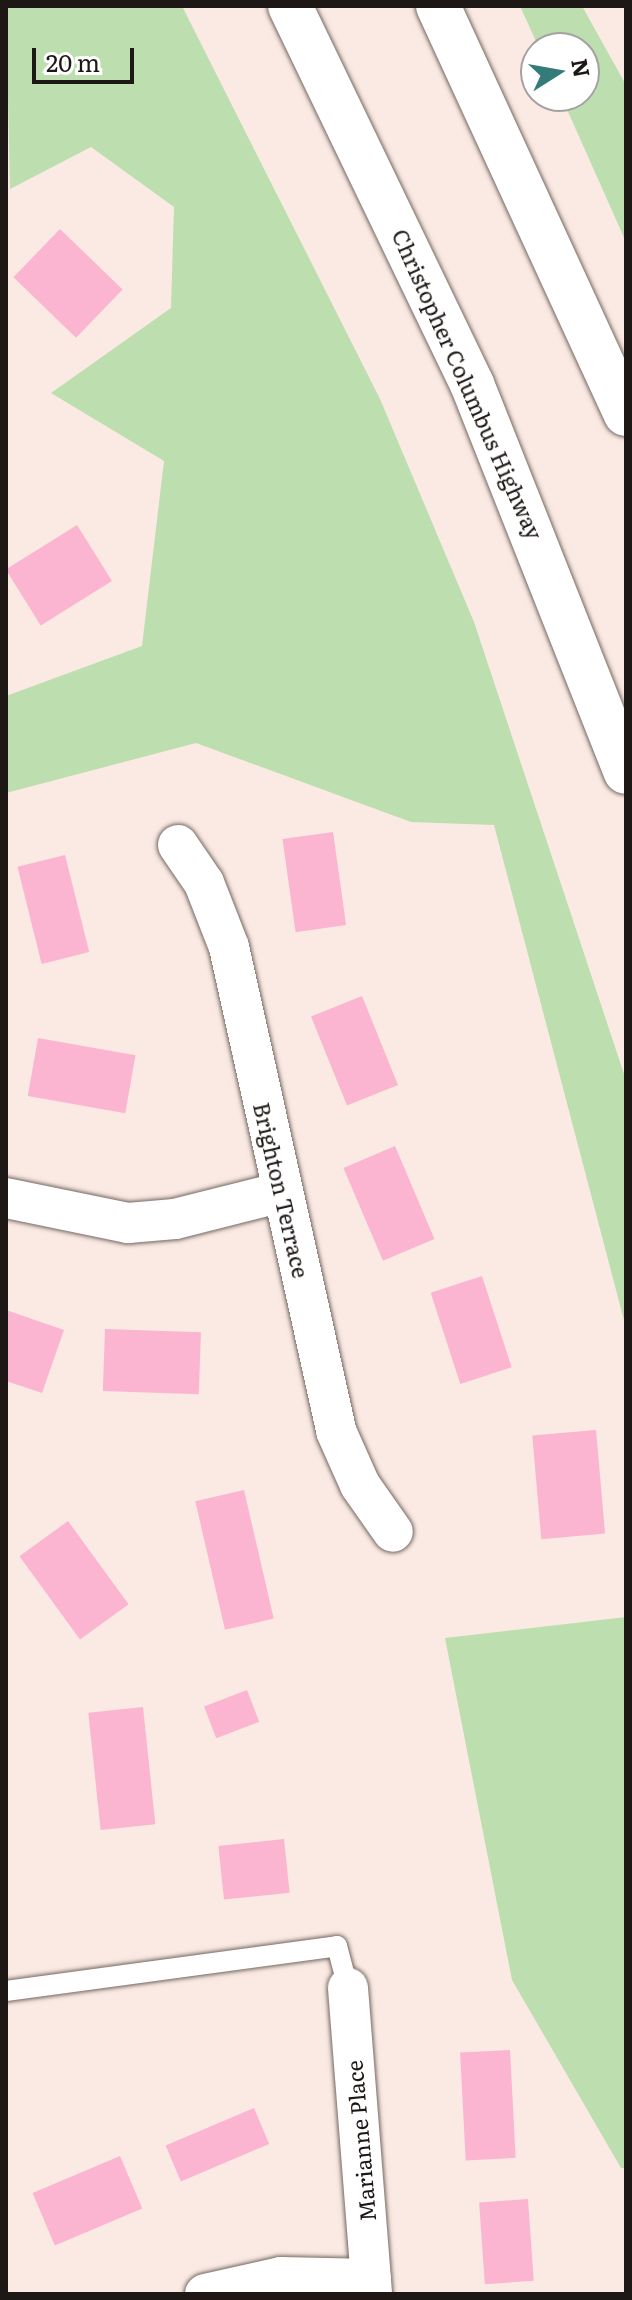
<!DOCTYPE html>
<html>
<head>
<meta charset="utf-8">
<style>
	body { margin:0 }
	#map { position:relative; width:632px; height:2300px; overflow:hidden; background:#faeae3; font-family:Literata,serif }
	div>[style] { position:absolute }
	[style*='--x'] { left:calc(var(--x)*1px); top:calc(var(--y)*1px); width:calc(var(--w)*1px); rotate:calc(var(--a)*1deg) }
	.green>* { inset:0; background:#bddeae }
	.building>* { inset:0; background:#fcb5d0; transform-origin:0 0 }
	.roads { filter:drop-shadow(0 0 2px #756862) drop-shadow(0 0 2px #756862) }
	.service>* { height:20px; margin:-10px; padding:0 10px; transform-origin:10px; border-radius:10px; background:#fff }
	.minor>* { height:40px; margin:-20px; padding:0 20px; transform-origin:20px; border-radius:20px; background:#fff }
	.motorway>* { height:44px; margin:-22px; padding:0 22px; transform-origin:22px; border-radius:22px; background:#fff }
	span { translate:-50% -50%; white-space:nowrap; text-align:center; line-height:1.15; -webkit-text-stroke:7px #fff; paint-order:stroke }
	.street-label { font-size:22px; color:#1d1715 }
	.frame { position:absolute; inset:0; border:8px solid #1d1715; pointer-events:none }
	.north { position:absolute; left:520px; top:32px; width:80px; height:80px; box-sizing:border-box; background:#fff; border:2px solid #a5a2a1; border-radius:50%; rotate:79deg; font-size:22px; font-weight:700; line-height:32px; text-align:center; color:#1d1715 }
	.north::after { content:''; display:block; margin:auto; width:28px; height:36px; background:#337c7a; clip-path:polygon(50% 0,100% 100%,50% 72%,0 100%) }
	.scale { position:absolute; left:32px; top:48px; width:102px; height:36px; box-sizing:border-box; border:4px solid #1d1715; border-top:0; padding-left:10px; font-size:24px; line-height:28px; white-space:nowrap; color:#1d1715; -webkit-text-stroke:6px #fff; paint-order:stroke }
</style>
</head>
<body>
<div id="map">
	<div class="green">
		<i style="clip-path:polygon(6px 6px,182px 6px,380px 399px,474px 622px,626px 1080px,626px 1328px,494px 825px,411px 822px,196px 743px,6px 793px,6px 696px,142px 646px,164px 461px,51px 393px,171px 308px,174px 207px,91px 147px,10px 189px)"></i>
		<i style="clip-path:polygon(520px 6px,582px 6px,626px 85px,626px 242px,561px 96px,584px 96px,584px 48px,539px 48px)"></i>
		<i style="clip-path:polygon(626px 1617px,626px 2168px,621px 2168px,512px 1980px,445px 1638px)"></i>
	</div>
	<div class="building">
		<i style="left:60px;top:229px;width:87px;height:67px;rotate:44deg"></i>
		<i style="left:77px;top:525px;width:66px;height:84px;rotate:58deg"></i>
		<i style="left:333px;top:832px;width:94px;height:51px;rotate:82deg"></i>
		<i style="left:65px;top:855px;width:100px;height:49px;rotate:76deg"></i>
		<i style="left:362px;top:996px;width:96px;height:55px;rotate:68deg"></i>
		<i style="left:38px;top:1038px;width:99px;height:59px;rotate:10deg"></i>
		<i style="left:395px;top:1146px;width:101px;height:56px;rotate:67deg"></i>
		<i style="left:482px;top:1276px;width:96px;height:54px;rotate:72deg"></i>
		<i style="clip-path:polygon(6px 1310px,64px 1330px,42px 1393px,6px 1381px)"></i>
		<i style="left:105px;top:1329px;width:96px;height:62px;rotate:2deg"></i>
		<i style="left:596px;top:1430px;width:104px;height:64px;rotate:85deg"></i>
		<i style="left:244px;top:1490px;width:132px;height:50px;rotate:77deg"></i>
		<i style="left:68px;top:1521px;width:103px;height:60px;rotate:54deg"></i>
		<i style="left:247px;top:1690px;width:34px;height:46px;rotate:69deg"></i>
		<i style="left:143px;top:1707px;width:118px;height:55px;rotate:84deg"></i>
		<i style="left:284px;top:1839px;width:54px;height:66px;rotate:84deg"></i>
		<i style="left:510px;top:2050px;width:108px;height:50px;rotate:87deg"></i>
		<i style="left:254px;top:2108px;width:39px;height:96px;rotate:67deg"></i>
		<i style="left:120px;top:2156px;width:57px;height:95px;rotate:67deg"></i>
		<i style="left:528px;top:2199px;width:82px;height:49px;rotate:86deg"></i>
	</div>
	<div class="roads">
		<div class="service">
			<i style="--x:6;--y:1991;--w:334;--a:-7.7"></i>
			<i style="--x:337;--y:1946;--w:43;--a:75.3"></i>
		</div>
		<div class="minor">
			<i style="--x:178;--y:845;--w:46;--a:55.6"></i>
			<i style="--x:204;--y:883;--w:69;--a:68.7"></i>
			<i style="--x:229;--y:947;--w:496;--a:77.5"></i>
			<i style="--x:336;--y:1431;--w:59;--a:66"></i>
			<i style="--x:360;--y:1485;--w:57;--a:54.9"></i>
			<i style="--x:6;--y:1198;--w:125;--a:11.6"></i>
			<i style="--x:128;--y:1223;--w:47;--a:-4.9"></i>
			<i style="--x:175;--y:1219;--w:110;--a:-14.2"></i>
			<i style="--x:348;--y:1988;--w:307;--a:85.5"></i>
			<i style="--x:205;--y:2294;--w:78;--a:-12.6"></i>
			<i style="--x:281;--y:2277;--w:90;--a:1.3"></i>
		</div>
		<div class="motorway">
			<i style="--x:290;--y:6;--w:420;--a:64.3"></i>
			<i style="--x:472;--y:384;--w:417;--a:68.4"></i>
			<i style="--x:438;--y:6;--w:449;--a:65.3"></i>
		</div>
	</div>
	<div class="street-label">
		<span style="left:468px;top:384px;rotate:66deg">Christopher Columbus Highway</span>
		<span style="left:282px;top:1190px;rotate:77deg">Brighton Terrace</span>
		<span style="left:360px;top:2141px;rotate:-95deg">Marianne Place</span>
	</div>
	<div class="frame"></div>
	<div class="north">N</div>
	<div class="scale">20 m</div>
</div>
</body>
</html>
